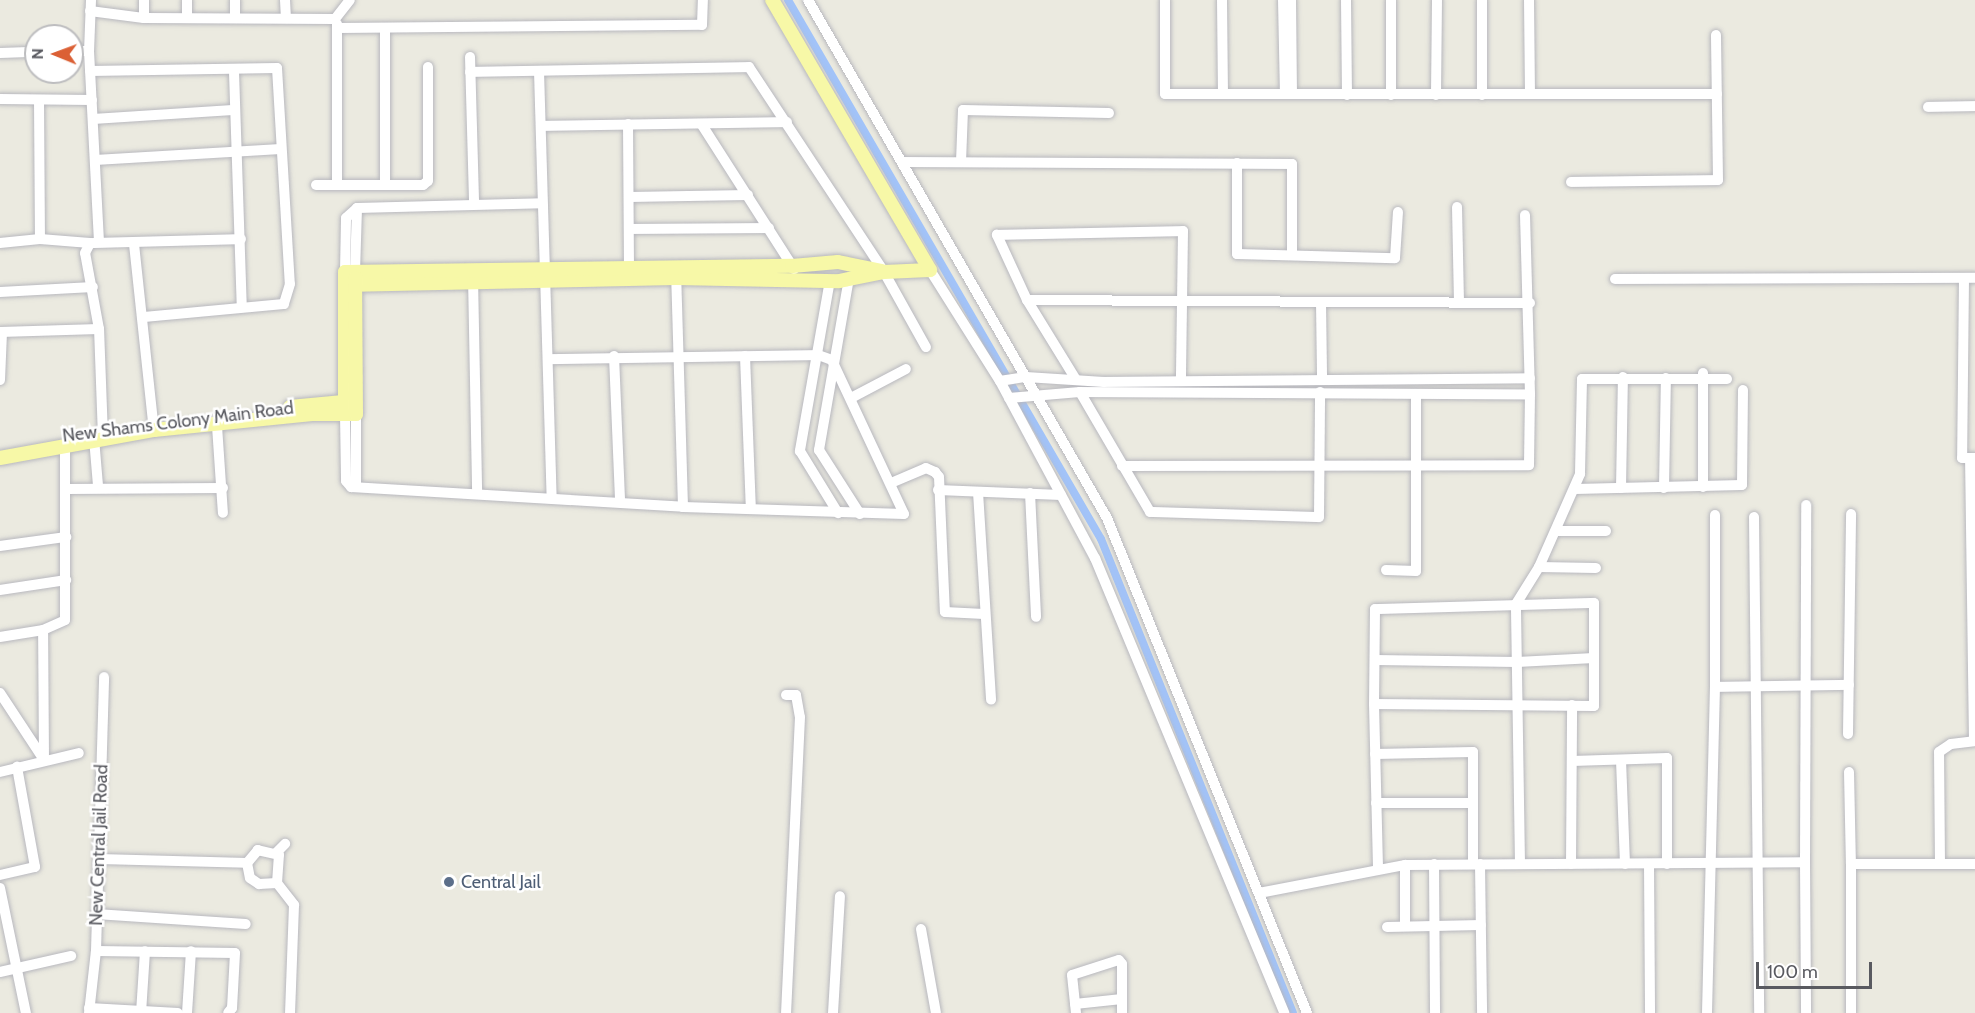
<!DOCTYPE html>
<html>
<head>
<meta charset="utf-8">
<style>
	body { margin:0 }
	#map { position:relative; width:1975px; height:1013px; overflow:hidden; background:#ebeae0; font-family:Cabin,sans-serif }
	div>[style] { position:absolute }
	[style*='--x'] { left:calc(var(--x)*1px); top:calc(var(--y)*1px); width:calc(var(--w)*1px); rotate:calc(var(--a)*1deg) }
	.canal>* { height:8px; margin:-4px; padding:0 4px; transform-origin:4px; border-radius:4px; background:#a2c3f8 }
	.roads { filter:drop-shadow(0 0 2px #b8b8be) drop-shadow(0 0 2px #b8b8be) }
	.minor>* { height:10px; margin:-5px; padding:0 5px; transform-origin:5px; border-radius:5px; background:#fff }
	.major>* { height:14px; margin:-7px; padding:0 7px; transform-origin:7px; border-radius:7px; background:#f7f8a7 }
	.dots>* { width:16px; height:16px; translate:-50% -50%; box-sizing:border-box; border:3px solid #fff; border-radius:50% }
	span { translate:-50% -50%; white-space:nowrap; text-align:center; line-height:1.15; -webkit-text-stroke:5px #fff; paint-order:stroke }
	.street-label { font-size:18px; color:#595a60 }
	.service-label { font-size:18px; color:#4e5e75 }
	.left { translate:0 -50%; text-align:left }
	.north { position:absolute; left:24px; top:24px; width:60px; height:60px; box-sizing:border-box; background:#fff; border:2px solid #bdbdbf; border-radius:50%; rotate:271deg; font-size:16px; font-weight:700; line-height:24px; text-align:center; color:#595a60 }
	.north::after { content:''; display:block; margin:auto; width:21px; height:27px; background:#db6035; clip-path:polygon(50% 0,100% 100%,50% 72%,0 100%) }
	.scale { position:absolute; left:1756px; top:962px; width:116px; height:27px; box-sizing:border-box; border:3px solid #595a60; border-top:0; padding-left:8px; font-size:18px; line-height:21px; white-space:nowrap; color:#595a60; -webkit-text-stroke:4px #fff; paint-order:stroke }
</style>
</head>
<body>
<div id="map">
	<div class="canal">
		<i style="--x:788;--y:0;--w:623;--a:59.86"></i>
		<i style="--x:1101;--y:539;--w:511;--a:67.95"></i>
	</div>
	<div class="roads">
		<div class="minor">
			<i style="--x:91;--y:0;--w:51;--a:92.2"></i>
			<i style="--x:89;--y:51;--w:190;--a:87"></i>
			<i style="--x:144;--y:0;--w:18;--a:90"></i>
			<i style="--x:187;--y:0;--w:16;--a:90"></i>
			<i style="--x:235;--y:0;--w:17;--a:90"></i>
			<i style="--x:285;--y:0;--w:18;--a:87"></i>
			<i style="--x:808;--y:0;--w:598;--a:60.01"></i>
			<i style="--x:1107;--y:518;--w:534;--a:68"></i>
			<i style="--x:1165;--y:0;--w:94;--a:90"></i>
			<i style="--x:1165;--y:94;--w:552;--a:0"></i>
			<i style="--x:1222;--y:0;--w:94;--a:89.4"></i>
			<i style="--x:1283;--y:0;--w:93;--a:88.8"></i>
			<i style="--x:1291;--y:0;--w:94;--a:89.4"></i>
			<i style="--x:1346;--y:0;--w:95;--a:89.4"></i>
			<i style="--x:1391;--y:0;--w:95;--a:90"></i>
			<i style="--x:1529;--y:0;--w:94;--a:89.4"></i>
			<i style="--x:90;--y:11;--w:54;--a:7.4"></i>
			<i style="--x:144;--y:18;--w:191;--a:0.3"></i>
			<i style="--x:335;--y:19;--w:24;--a:-52"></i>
			<i style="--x:337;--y:24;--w:161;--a:90"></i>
			<i style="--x:338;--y:28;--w:364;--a:-0.5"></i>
			<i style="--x:702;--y:25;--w:25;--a:-88"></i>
			<i style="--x:72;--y:51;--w:17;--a:0"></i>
			<i style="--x:0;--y:53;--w:36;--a:-2"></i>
			<i style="--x:470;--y:57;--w:145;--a:88.4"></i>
			<i style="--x:90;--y:71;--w:187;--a:-0.9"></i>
			<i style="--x:277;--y:68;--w:216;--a:86.6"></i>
			<i style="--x:290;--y:284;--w:21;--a:107"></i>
			<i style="--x:284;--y:304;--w:141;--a:174.7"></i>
			<i style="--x:539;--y:71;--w:426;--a:88.3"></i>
			<i style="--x:234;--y:72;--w:235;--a:88.1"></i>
			<i style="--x:470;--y:72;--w:279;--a:-1"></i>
			<i style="--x:749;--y:67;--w:245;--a:56.6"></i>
			<i style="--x:884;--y:272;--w:86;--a:60.8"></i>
			<i style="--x:1436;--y:95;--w:95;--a:-89.4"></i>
			<i style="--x:1482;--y:95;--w:95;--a:-90"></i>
			<i style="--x:0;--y:99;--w:92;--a:0.6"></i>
			<i style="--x:39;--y:100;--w:139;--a:89.6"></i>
			<i style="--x:1928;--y:107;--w:47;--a:-1.2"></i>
			<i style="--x:93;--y:119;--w:140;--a:-3.7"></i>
			<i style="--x:628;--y:124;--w:151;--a:89.6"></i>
			<i style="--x:702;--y:125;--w:171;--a:57.4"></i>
			<i style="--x:542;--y:126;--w:245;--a:-0.9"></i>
			<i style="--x:95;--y:160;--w:186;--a:-3.4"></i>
			<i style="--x:904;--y:162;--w:388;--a:0.3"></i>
			<i style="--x:1292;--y:164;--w:91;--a:90"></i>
			<i style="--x:961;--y:162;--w:52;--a:-87.8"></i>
			<i style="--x:963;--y:110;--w:146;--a:1.2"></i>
			<i style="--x:1237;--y:163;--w:91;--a:90"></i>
			<i style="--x:1237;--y:254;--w:158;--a:1.5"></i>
			<i style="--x:1395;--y:258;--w:46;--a:-86.3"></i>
			<i style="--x:1571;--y:182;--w:147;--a:-0.8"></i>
			<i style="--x:1718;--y:180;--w:145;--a:-90.8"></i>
			<i style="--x:385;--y:184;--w:155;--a:-90"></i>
			<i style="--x:316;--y:185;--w:107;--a:0"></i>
			<i style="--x:423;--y:185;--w:6;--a:-39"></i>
			<i style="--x:428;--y:181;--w:114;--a:-90"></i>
			<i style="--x:629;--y:197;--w:119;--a:-1"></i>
			<i style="--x:1457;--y:207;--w:96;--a:88.8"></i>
			<i style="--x:630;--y:229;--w:139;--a:-0.4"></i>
			<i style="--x:0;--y:243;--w:40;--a:-5.7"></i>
			<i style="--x:40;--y:239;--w:50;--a:4.6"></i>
			<i style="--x:134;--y:244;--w:187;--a:83.9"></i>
			<i style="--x:930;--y:270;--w:131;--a:57.8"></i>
			<i style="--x:1000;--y:381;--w:201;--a:61.8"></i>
			<i style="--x:1095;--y:558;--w:493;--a:67.4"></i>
			<i style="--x:676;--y:271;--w:236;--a:88.3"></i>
			<i style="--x:345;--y:272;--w:54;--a:-88.9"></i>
			<i style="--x:346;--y:218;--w:15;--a:-42"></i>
			<i style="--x:357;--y:208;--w:185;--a:-1.5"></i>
			<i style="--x:355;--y:272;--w:64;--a:-88.2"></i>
			<i style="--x:473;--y:277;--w:215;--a:88.9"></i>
			<i style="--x:849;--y:278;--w:175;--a:99.9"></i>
			<i style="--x:819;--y:450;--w:76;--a:57.4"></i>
			<i style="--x:1964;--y:278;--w:180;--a:90.6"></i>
			<i style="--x:1962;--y:458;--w:13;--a:0"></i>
			<i style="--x:1615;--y:279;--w:360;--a:-0.2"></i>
			<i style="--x:830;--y:280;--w:174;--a:100"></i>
			<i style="--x:800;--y:451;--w:73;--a:58.5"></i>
			<i style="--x:0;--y:292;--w:93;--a:-3.1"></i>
			<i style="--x:1027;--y:300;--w:503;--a:0.34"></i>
			<i style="--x:1321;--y:302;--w:76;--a:89.2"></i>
			<i style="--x:0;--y:332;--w:99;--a:-1.7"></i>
			<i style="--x:614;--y:356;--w:146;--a:87.6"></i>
			<i style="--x:745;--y:356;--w:153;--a:87.8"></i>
			<i style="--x:1075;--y:378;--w:92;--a:-121.6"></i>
			<i style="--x:1027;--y:300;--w:72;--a:-114.8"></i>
			<i style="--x:997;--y:235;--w:186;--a:-1.2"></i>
			<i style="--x:1183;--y:231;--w:148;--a:90.8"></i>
			<i style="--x:0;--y:380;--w:48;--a:-87.6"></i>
			<i style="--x:1000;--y:381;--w:26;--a:-9"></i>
			<i style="--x:1026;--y:377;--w:78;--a:3.7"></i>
			<i style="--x:1104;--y:382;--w:426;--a:-0.5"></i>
			<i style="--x:1080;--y:392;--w:139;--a:59.7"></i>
			<i style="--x:1150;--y:512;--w:169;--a:1.7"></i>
			<i style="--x:1319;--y:517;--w:125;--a:-89.5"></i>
			<i style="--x:851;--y:398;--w:62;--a:-27.8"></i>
			<i style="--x:1009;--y:398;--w:71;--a:-4.8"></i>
			<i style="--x:1080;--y:392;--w:450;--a:0.3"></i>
			<i style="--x:1530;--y:394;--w:179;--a:-91.6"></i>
			<i style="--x:345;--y:414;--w:67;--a:89.1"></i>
			<i style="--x:346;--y:481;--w:8;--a:50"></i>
			<i style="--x:351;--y:487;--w:333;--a:3.4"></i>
			<i style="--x:683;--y:507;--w:221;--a:1.8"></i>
			<i style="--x:904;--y:514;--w:170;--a:-115.1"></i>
			<i style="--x:832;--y:360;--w:15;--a:-160"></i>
			<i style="--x:818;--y:355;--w:269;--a:179.1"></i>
			<i style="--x:217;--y:426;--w:87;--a:86.1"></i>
			<i style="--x:103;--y:437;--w:108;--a:-92.1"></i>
			<i style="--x:99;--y:329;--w:77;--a:-100.4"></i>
			<i style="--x:85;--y:253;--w:11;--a:-63"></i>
			<i style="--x:90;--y:243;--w:151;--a:-1.5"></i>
			<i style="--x:94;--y:438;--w:48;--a:85.2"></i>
			<i style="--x:1122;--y:466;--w:407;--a:-0.1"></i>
			<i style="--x:1529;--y:465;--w:71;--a:-89.2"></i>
			<i style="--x:891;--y:483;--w:38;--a:-23"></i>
			<i style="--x:926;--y:468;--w:10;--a:24"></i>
			<i style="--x:935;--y:472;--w:6;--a:51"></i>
			<i style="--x:939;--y:477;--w:135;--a:87.5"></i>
			<i style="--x:945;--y:612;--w:39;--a:3"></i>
			<i style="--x:356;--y:487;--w:73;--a:-90"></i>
			<i style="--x:1703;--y:487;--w:114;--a:-90"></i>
			<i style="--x:1621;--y:488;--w:111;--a:-89"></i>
			<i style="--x:1664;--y:488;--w:110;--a:-89"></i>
			<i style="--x:66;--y:489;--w:157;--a:-0.4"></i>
			<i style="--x:1575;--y:489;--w:167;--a:-1.4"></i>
			<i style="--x:1742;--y:485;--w:95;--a:-89.4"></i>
			<i style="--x:938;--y:490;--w:123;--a:2.3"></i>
			<i style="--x:978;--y:492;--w:208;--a:86.4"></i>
			<i style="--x:1030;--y:493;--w:124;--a:87.2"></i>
			<i style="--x:1754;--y:517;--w:496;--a:89.4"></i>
			<i style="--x:1557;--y:531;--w:49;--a:0"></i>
			<i style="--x:0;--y:546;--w:67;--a:-7.8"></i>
			<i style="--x:1539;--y:567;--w:57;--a:1"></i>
			<i style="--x:1386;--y:570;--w:30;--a:2"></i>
			<i style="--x:1416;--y:571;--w:177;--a:-90"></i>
			<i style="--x:0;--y:590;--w:67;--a:-8.6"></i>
			<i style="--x:0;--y:637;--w:44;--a:-9.2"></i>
			<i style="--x:43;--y:630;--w:24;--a:-24"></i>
			<i style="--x:65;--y:620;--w:176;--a:-90"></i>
			<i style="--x:1375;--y:660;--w:142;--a:0.8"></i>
			<i style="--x:1517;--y:662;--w:77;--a:-3"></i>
			<i style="--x:1715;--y:687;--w:134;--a:-0.9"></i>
			<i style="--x:0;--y:693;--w:80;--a:56.7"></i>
			<i style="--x:44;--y:760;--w:130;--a:-90.4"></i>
			<i style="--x:786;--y:695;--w:10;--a:0"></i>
			<i style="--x:796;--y:695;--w:22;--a:80"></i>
			<i style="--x:800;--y:717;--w:296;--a:92.7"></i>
			<i style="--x:1374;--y:704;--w:220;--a:0.5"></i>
			<i style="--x:1594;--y:706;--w:103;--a:-90"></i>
			<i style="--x:1594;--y:603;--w:219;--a:178.4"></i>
			<i style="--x:1375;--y:609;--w:95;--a:90.6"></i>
			<i style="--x:1374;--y:704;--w:164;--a:88.6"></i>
			<i style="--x:1848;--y:734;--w:220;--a:-89.2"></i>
			<i style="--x:1375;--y:754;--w:98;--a:-1.2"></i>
			<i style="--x:1473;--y:752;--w:112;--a:90"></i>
			<i style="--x:1621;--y:760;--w:104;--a:87.8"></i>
			<i style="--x:1572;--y:761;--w:95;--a:-1.8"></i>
			<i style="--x:1667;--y:758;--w:106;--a:90"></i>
			<i style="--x:0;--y:772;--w:81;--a:-13.5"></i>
			<i style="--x:1849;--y:772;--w:92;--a:88.8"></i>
			<i style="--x:1376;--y:803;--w:96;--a:0"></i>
			<i style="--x:276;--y:853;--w:13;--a:-45"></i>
			<i style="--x:99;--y:859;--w:148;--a:1.5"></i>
			<i style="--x:1805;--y:862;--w:151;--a:89.6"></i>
			<i style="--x:1434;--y:864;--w:149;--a:89.6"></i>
			<i style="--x:1480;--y:864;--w:149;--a:89.2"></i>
			<i style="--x:1520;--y:864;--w:260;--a:-90.9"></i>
			<i style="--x:1516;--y:604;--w:44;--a:-58.1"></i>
			<i style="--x:1539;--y:567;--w:102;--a:-66.2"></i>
			<i style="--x:1580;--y:474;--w:95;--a:-88.8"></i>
			<i style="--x:1582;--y:379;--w:145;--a:0"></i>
			<i style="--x:1571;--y:864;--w:159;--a:-89.6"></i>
			<i style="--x:1649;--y:864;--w:149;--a:89.6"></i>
			<i style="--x:1940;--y:864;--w:112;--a:-90.5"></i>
			<i style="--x:1939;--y:752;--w:14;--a:-34"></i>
			<i style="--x:1951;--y:744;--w:23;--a:-7"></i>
			<i style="--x:1974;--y:741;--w:283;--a:-90.8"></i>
			<i style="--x:1405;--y:865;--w:61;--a:90"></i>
			<i style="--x:0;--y:875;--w:36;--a:-13"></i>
			<i style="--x:35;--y:867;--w:102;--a:-100.2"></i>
			<i style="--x:277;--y:883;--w:28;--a:-86"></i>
			<i style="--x:279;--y:855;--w:22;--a:-167"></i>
			<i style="--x:258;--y:850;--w:17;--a:130"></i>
			<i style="--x:247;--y:863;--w:15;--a:79"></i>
			<i style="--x:250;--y:878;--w:11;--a:34"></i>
			<i style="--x:259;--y:884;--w:18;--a:-3"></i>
			<i style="--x:277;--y:883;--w:28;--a:52"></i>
			<i style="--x:294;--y:905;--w:108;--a:92.1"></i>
			<i style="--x:0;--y:888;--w:128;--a:78.3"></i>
			<i style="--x:1259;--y:893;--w:149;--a:-10.9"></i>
			<i style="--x:1405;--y:865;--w:400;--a:-0.4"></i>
			<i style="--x:1805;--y:862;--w:357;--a:-89.8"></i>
			<i style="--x:96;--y:914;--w:150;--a:3.8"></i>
			<i style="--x:1387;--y:927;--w:94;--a:-1.2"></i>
			<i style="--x:921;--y:929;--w:85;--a:79.9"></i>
			<i style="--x:96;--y:951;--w:139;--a:0.8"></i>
			<i style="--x:235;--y:953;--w:55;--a:93.1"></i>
			<i style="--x:232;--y:1008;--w:6;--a:129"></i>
			<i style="--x:0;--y:972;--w:73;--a:-12.7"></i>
			<i style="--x:1075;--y:1004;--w:47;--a:-6.1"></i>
			<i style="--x:89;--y:1008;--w:89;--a:3.2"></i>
			<i style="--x:89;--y:1013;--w:62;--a:-83.6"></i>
			<i style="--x:96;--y:951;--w:274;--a:-88.3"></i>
			<i style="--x:141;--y:1013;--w:62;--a:-86.3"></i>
			<i style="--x:187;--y:1013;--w:62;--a:-86.3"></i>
			<i style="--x:833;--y:1013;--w:117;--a:-86.6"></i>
			<i style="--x:1076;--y:1013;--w:38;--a:-96"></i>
			<i style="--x:1072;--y:975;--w:49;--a:-17.7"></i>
			<i style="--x:1119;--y:960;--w:5;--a:53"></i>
			<i style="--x:1122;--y:964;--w:49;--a:90"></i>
			<i style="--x:1707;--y:1013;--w:326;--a:-88.6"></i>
			<i style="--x:1715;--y:687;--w:172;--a:-90"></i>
			<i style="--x:1851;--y:1013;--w:149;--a:-90"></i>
			<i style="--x:1851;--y:864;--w:124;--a:0"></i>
		</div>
		<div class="major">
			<i style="--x:345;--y:285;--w:331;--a:-1.2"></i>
			<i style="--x:676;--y:278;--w:163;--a:1.1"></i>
			<i style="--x:839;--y:281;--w:46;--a:-11.3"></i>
			<i style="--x:884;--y:272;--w:46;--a:-2.5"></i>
			<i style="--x:930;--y:270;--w:313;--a:-120.3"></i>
			<i style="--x:290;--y:407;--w:64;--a:-5.4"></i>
			<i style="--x:345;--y:414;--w:142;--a:-90"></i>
			<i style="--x:345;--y:272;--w:447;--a:-0.8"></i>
			<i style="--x:792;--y:266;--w:46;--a:-5"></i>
			<i style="--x:838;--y:262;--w:45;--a:11.6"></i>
			<i style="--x:0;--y:458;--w:157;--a:-10.3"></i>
			<i style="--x:154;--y:430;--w:159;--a:-5.8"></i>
			<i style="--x:312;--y:414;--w:44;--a:0"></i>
			<i style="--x:356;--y:414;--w:136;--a:-90.4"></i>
		</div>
	</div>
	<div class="dots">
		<i style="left:449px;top:882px;background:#5c6f8a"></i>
	</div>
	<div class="street-label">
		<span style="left:178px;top:422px;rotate:-7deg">New Shams Colony Main Road</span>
		<span style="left:99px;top:845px;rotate:-88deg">New Central Jail Road</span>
	</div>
	<div class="service-label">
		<span class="left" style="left:461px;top:882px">Central Jail</span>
	</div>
	<div class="north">N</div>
	<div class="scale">100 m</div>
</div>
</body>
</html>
